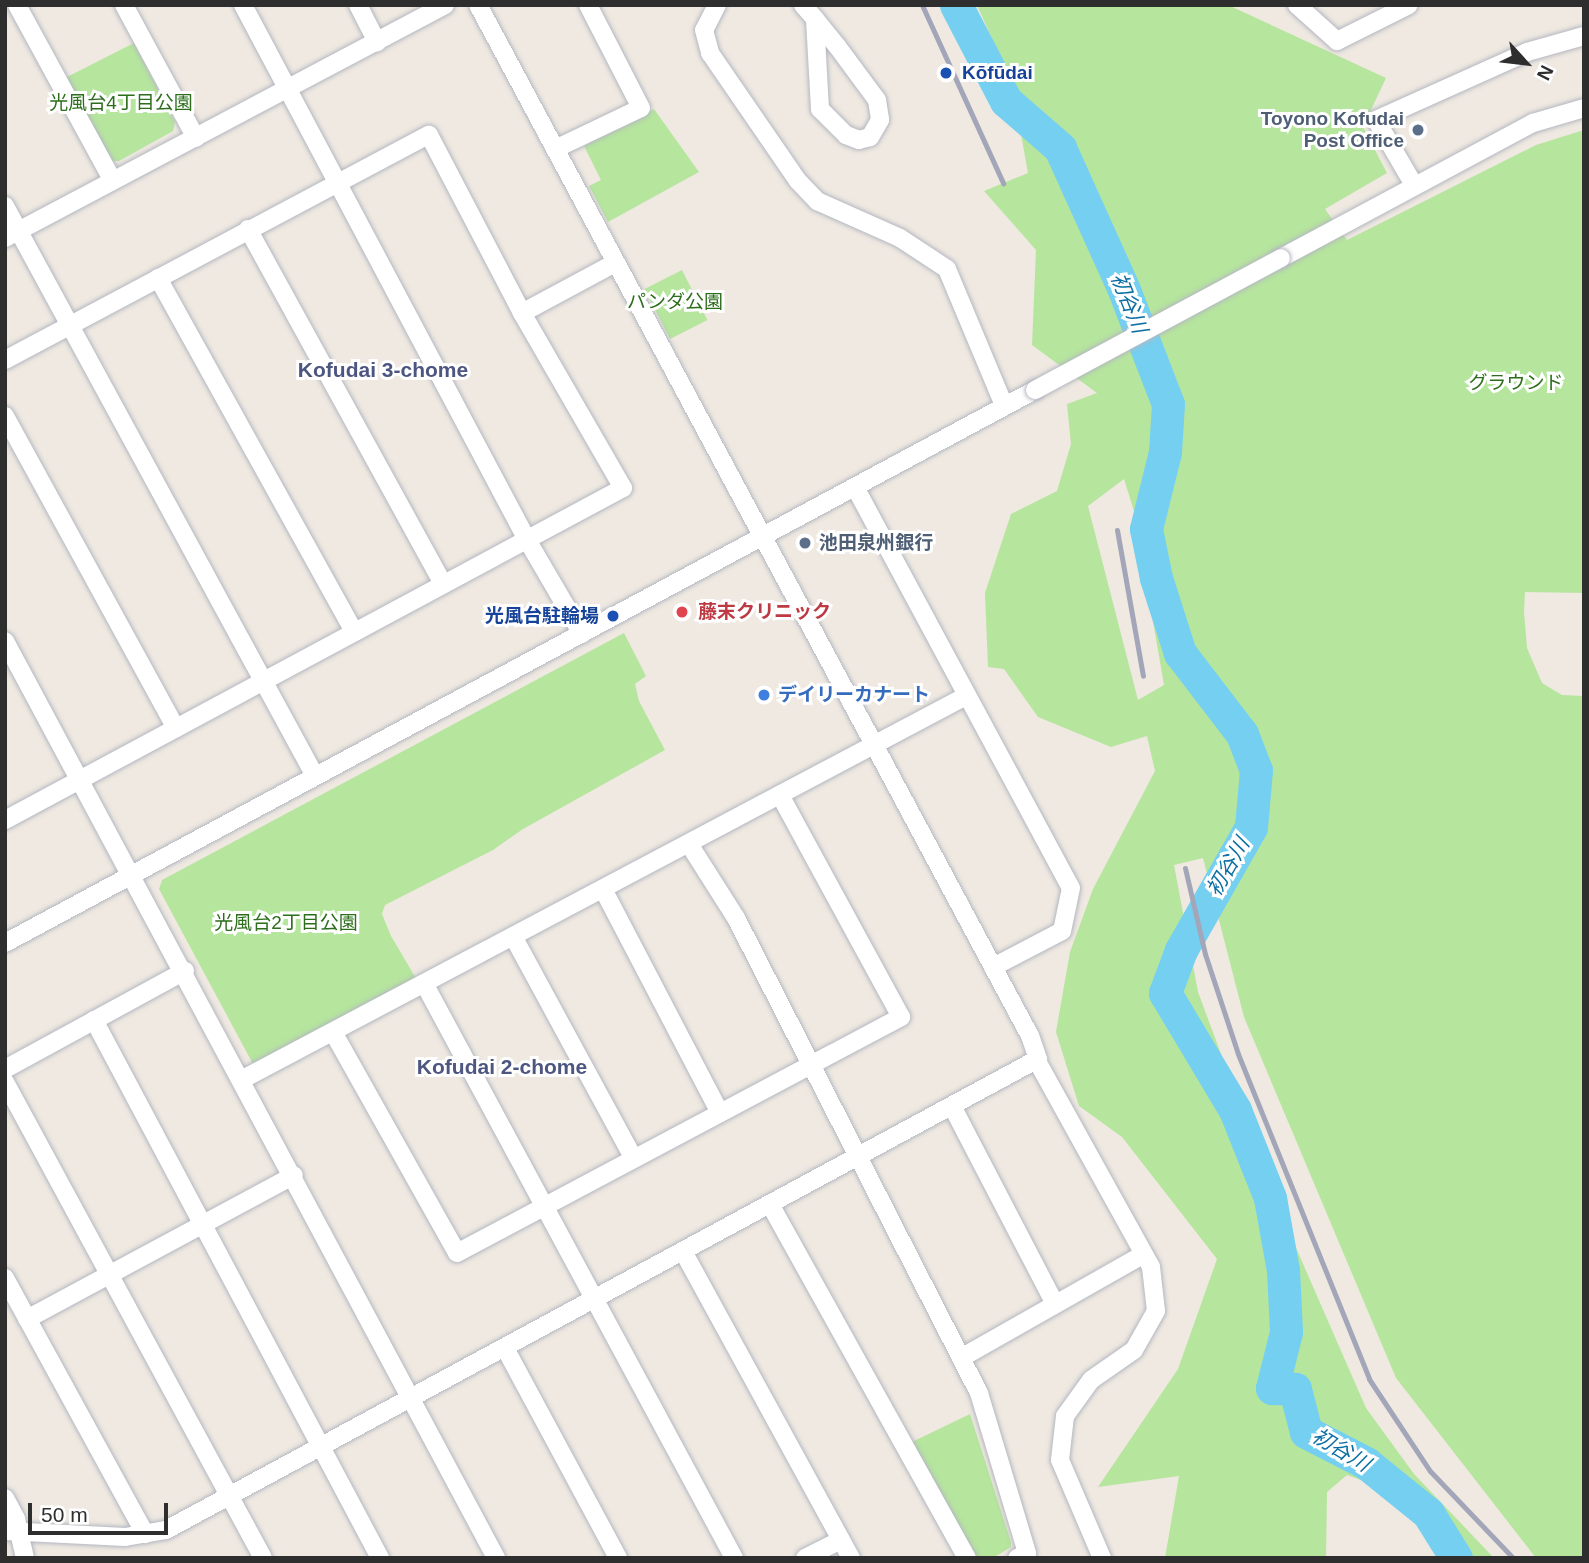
<!DOCTYPE html>
<html>
<head>
<meta charset="utf-8">
<style>
	body { margin:0 }
	#map { position:relative; width:1589px; height:1563px; overflow:hidden; background:#efe9e1; font-family:Arial,"Noto Sans JP",sans-serif }
	div>[style] { position:absolute }
	[style*='--x'] { left:calc(var(--x)*1px); top:calc(var(--y)*1px); width:calc(var(--w)*1px); rotate:calc(var(--a)*1deg) }
	.green>* { inset:0; background:#b6e59e; transform-origin:0 0 }
	.river>* { height:33px; margin:-16.5px; padding:0 16.5px; transform-origin:16.5px; border-radius:16.5px; background:#75cff0 }
	.roads { filter:drop-shadow(0 0 2px #b4b7c1) drop-shadow(0 0 2px #b4b7c1) }
	.minor>* { height:18px; margin:-9px; padding:0 9px; transform-origin:9px; border-radius:9px; background:#fff }
	.rail>* { height:5px; margin:-2.5px; padding:0 2.5px; transform-origin:2.5px; border-radius:2.5px; background:#a3a6b8 }
	.bridges { filter:drop-shadow(0 0 2px #b4b7c1) drop-shadow(0 0 2px #b4b7c1) }
	.minor-bridge>* { height:18px; margin:-9px; padding:0 9px; transform-origin:9px; border-radius:9px; background:#fff }
	.dots>* { width:19px; height:19px; translate:-50% -50%; box-sizing:border-box; border:4px solid #fff; border-radius:50% }
	span { translate:-50% -50%; white-space:nowrap; text-align:center; line-height:1.15; -webkit-text-stroke:6px #fff; paint-order:stroke }
	.transit-label { font-size:19px; color:#164399; font-weight:700 }
	.left { translate:0 -50%; text-align:left }
	.right { translate:-100% -50%; text-align:right }
	.park-label { font-size:19px; color:#2c6e1b }
	.service-label { font-size:19px; color:#4e5e75; font-weight:700 }
	.health-label { font-size:19px; color:#be3a42; font-weight:700 }
	.shop-label { font-size:19px; color:#366cbe; font-weight:700 }
	.water-label { font-size:21px; color:#0d6fa3; font-style:italic }
	.neighbourhood-label { font-size:21px; color:#4d5680; font-weight:700 }
	.frame { position:absolute; inset:0; border:7px solid #2e2e2e; pointer-events:none }
	.north { position:absolute; left:1491px; top:28px; width:70px; height:70px; -webkit-text-stroke:5px #fff; paint-order:stroke; rotate:117deg; font-size:19px; font-weight:700; line-height:28px; text-align:center; color:#2e2e2e }
	.north::after { content:''; display:block; margin:auto; width:24px; height:32px; background:#2e2e2e; clip-path:polygon(50% 0,100% 100%,50% 72%,0 100%) }
	.scale { position:absolute; left:28px; top:1503px; width:140px; height:32px; box-sizing:border-box; border:4px solid #2e2e2e; border-top:0; padding-left:9px; font-size:21px; line-height:24px; white-space:nowrap; color:#2e2e2e; -webkit-text-stroke:5px #fff; paint-order:stroke }
</style>
</head>
<body>
<div id="map">
	<div class="green">
		<i style="clip-path:polygon(evenodd,977px 5px,1228px 5px,1386px 78px,1363px 127px,1387px 173px,1325px 209px,1347px 240px,1536px 145px,1584px 130px,1584px 593px,1525px 592px,1524px 612px,1527px 648px,1542px 683px,1562px 695px,1584px 696px,1584px 1558px,1536px 1558px,1396px 1378px,1244px 1017px,1203px 858px,1174px 865px,1198px 992px,1276px 1202px,1366px 1408px,1414px 1474px,1494px 1558px,1448px 1558px,1425px 1524px,1386px 1489px,1347px 1475px,1327px 1492px,1326px 1558px,1165px 1558px,1179px 1476px,1098px 1487px,1178px 1369px,1217px 1259px,1122px 1137px,1079px 1106px,1056px 1032px,1070px 952px,1093px 889px,1155px 771px,1147px 736px,1111px 747px,1038px 717px,1004px 669px,988px 667px,985px 593px,1011px 514px,1057px 491px,1071px 444px,1067px 404px,1097px 393px,1032px 345px,1036px 250px,984px 191px,1028px 173px,1012px 84px,977px 5px,1124px 479px,1134px 511px,1164px 685px,1138px 700px,1088px 506px,1124px 479px)"></i>
		<i style="clip-path:polygon(134px 43px,175px 122px,173px 131px,119px 161px,109px 161px,66px 85px,67px 77px)"></i>
		<i style="clip-path:polygon(654px 109px,699px 172px,608px 222px,589px 186px,601px 180px,584px 146px)"></i>
		<i style="left:682px;top:270px;width:56px;height:42px;rotate:63deg"></i>
		<i style="clip-path:polygon(624px 633px,646px 676px,635px 684px,639px 701px,665px 750px,523px 829px,493px 850px,385px 905px,382px 914px,391px 936px,417px 980px,253px 1064px,159px 889px,162px 880px)"></i>
		<i style="clip-path:polygon(970px 1414px,1011px 1542px,1011px 1547px,993px 1558px,977px 1558px,912px 1442px)"></i>
	</div>
	<div class="river">
		<i style="--x:956;--y:5;--w:108;--a:62.5"></i>
		<i style="--x:1006;--y:101;--w:72;--a:41"></i>
		<i style="--x:1060;--y:148;--w:156;--a:65.7"></i>
		<i style="--x:1124;--y:290;--w:122;--a:68.9"></i>
		<i style="--x:1168;--y:404;--w:48;--a:93.6"></i>
		<i style="--x:1165;--y:452;--w:79;--a:103.9"></i>
		<i style="--x:1146;--y:529;--w:50;--a:78.5"></i>
		<i style="--x:1156;--y:578;--w:79;--a:72.3"></i>
		<i style="--x:1180;--y:653;--w:102;--a:52.6"></i>
		<i style="--x:1242;--y:734;--w:39;--a:69"></i>
		<i style="--x:1256;--y:770;--w:57;--a:95"></i>
		<i style="--x:1251;--y:827;--w:142;--a:119.6"></i>
		<i style="--x:1181;--y:950;--w:46;--a:110.4"></i>
		<i style="--x:1165;--y:993;--w:136;--a:59.1"></i>
		<i style="--x:1235;--y:1110;--w:95;--a:68.3"></i>
		<i style="--x:1270;--y:1198;--w:73;--a:79.8"></i>
		<i style="--x:1283;--y:1270;--w:62;--a:87.2"></i>
		<i style="--x:1286;--y:1332;--w:58;--a:104"></i>
		<i style="--x:1272;--y:1388;--w:23;--a:2"></i>
		<i style="--x:1295;--y:1389;--w:44;--a:75.7"></i>
		<i style="--x:1306;--y:1432;--w:68;--a:27.3"></i>
		<i style="--x:1366;--y:1463;--w:80;--a:38.9"></i>
		<i style="--x:1428;--y:1513;--w:53;--a:58.1"></i>
	</div>
	<div class="roads">
		<div class="minor">
			<i style="--x:17;--y:5;--w:200;--a:61.4"></i>
			<i style="--x:124;--y:5;--w:151;--a:61.6"></i>
			<i style="--x:243;--y:5;--w:603;--a:62.03"></i>
			<i style="--x:526;--y:538;--w:111;--a:59.7"></i>
			<i style="--x:358;--y:5;--w:42;--a:62.8"></i>
			<i style="--x:717;--y:5;--w:28;--a:117"></i>
			<i style="--x:704;--y:30;--w:24;--a:75"></i>
			<i style="--x:710;--y:53;--w:155;--a:55.5"></i>
			<i style="--x:798;--y:181;--w:28;--a:46"></i>
			<i style="--x:817;--y:201;--w:91;--a:24"></i>
			<i style="--x:900;--y:238;--w:56;--a:33.4"></i>
			<i style="--x:947;--y:269;--w:147;--a:67.3"></i>
			<i style="--x:803;--y:5;--w:18;--a:49"></i>
			<i style="--x:815;--y:19;--w:35;--a:51"></i>
			<i style="--x:837;--y:46;--w:67;--a:53.5"></i>
			<i style="--x:877;--y:100;--w:20;--a:81"></i>
			<i style="--x:880;--y:120;--w:20;--a:120"></i>
			<i style="--x:870;--y:137;--w:11;--a:165"></i>
			<i style="--x:859;--y:140;--w:14;--a:-159"></i>
			<i style="--x:846;--y:135;--w:37;--a:-135"></i>
			<i style="--x:820;--y:109;--w:90;--a:-93.2"></i>
			<i style="--x:1297;--y:5;--w:54;--a:42"></i>
			<i style="--x:1337;--y:41;--w:80;--a:-26.6"></i>
			<i style="--x:555;--y:149;--w:95;--a:-25.5"></i>
			<i style="--x:641;--y:108;--w:116;--a:-117.2"></i>
			<i style="--x:1414;--y:185;--w:75;--a:-120.3"></i>
			<i style="--x:1376;--y:120;--w:166;--a:-24.2"></i>
			<i style="--x:1527;--y:52;--w:59;--a:-15.7"></i>
			<i style="--x:5;--y:206;--w:649;--a:61.46"></i>
			<i style="--x:248;--y:229;--w:405;--a:61.2"></i>
			<i style="--x:5;--y:238;--w:498;--a:-27.9"></i>
			<i style="--x:1281;--y:258;--w:286;--a:-28.2"></i>
			<i style="--x:1533;--y:123;--w:53;--a:-16.4"></i>
			<i style="--x:158;--y:278;--w:405;--a:61"></i>
			<i style="--x:522;--y:313;--w:106;--a:-28.3"></i>
			<i style="--x:5;--y:360;--w:480;--a:-28"></i>
			<i style="--x:429;--y:135;--w:201;--a:62.4"></i>
			<i style="--x:522;--y:313;--w:202;--a:60"></i>
			<i style="--x:623;--y:488;--w:702;--a:151.75"></i>
			<i style="--x:5;--y:416;--w:356;--a:61.3"></i>
			<i style="--x:855;--y:487;--w:455;--a:61.7"></i>
			<i style="--x:1071;--y:888;--w:44;--a:101.8"></i>
			<i style="--x:1062;--y:931;--w:78;--a:152.4"></i>
			<i style="--x:5;--y:641;--w:1040;--a:61.83"></i>
			<i style="--x:689;--y:844;--w:88;--a:57.6"></i>
			<i style="--x:736;--y:918;--w:534;--a:62.91"></i>
			<i style="--x:979;--y:1393;--w:167;--a:73.3"></i>
			<i style="--x:1027;--y:1553;--w:11;--a:153"></i>
			<i style="--x:604;--y:891;--w:250;--a:62.4"></i>
			<i style="--x:514;--y:938;--w:251;--a:61.5"></i>
			<i style="--x:5;--y:943;--w:1169;--a:-28.23"></i>
			<i style="--x:425;--y:985;--w:651;--a:61.66"></i>
			<i style="--x:94;--y:1020;--w:609;--a:62"></i>
			<i style="--x:333;--y:1032;--w:253;--a:60.7"></i>
			<i style="--x:457;--y:1253;--w:503;--a:-27.99"></i>
			<i style="--x:901;--y:1017;--w:253;--a:-118.6"></i>
			<i style="--x:1037;--y:1061;--w:235;--a:61"></i>
			<i style="--x:1151;--y:1267;--w:44;--a:83.5"></i>
			<i style="--x:1156;--y:1311;--w:45;--a:119.4"></i>
			<i style="--x:1134;--y:1350;--w:52;--a:145.1"></i>
			<i style="--x:1091;--y:1380;--w:44;--a:125.8"></i>
			<i style="--x:1065;--y:1416;--w:44;--a:96.5"></i>
			<i style="--x:1060;--y:1460;--w:107;--a:66.8"></i>
			<i style="--x:5;--y:1069;--w:205;--a:-28.6"></i>
			<i style="--x:243;--y:1079;--w:818;--a:-27.91"></i>
			<i style="--x:5;--y:1082;--w:541;--a:61.54"></i>
			<i style="--x:953;--y:1108;--w:221;--a:62.5"></i>
			<i style="--x:771;--y:1206;--w:403;--a:60.9"></i>
			<i style="--x:684;--y:1253;--w:348;--a:61.3"></i>
			<i style="--x:5;--y:1278;--w:292;--a:61.3"></i>
			<i style="--x:27;--y:1319;--w:303;--a:-28.3"></i>
			<i style="--x:505;--y:1348;--w:238;--a:61.7"></i>
			<i style="--x:961;--y:1358;--w:210;--a:-29.6"></i>
			<i style="--x:5;--y:1498;--w:24;--a:62"></i>
			<i style="--x:16;--y:1519;--w:40;--a:77"></i>
			<i style="--x:5;--y:1531;--w:120;--a:2.9"></i>
			<i style="--x:125;--y:1537;--w:42;--a:-9.7"></i>
			<i style="--x:166;--y:1530;--w:991;--a:-28.38"></i>
			<i style="--x:1038;--y:1059;--w:24;--a:-109"></i>
			<i style="--x:1030;--y:1036;--w:1169;--a:-118.16"></i>
			<i style="--x:805;--y:1558;--w:40;--a:-26.6"></i>
		</div>
	</div>
	<div class="rail">
		<i style="--x:922;--y:5;--w:196;--a:65.5"></i>
		<i style="--x:1117;--y:530;--w:148;--a:79.9"></i>
		<i style="--x:1185;--y:868;--w:88;--a:76.9"></i>
		<i style="--x:1205;--y:954;--w:105;--a:71.7"></i>
		<i style="--x:1238;--y:1054;--w:350;--a:68"></i>
		<i style="--x:1369;--y:1379;--w:110;--a:56.5"></i>
		<i style="--x:1430;--y:1471;--w:120;--a:46.3"></i>
	</div>
	<div class="bridges">
		<div class="minor-bridge">
			<i style="--x:1035;--y:390;--w:279;--a:-28.2"></i>
		</div>
	</div>
	<div class="dots">
		<i style="left:946px;top:73px;background:#1a4fb4"></i>
		<i style="left:1418px;top:130px;background:#5c6f8a"></i>
		<i style="left:805px;top:543px;background:#5c6f8a"></i>
		<i style="left:682px;top:612px;background:#e0444e"></i>
		<i style="left:613px;top:616px;background:#1a4fb4"></i>
		<i style="left:764px;top:695px;background:#3f7fe0"></i>
	</div>
	<div class="transit-label">
		<span class="left" style="left:962px;top:73px">Kōfūdai</span>
		<span class="right" style="left:599px;top:616px">光風台駐輪場</span>
	</div>
	<div class="park-label">
		<span style="left:121px;top:103px">光風台4丁目公園</span>
		<span style="left:675px;top:302px">パンダ公園</span>
		<span style="left:1516px;top:383px">グラウンド</span>
		<span style="left:286px;top:923px">光風台2丁目公園</span>
	</div>
	<div class="service-label">
		<span class="right" style="left:1404px;top:130px">Toyono Kofudai<br>Post Office</span>
		<span class="left" style="left:819px;top:543px">池田泉州銀行</span>
	</div>
	<div class="health-label">
		<span class="left" style="left:698px;top:612px">藤末クリニック</span>
	</div>
	<div class="shop-label">
		<span class="left" style="left:778px;top:695px">デイリーカナート</span>
	</div>
	<div class="water-label">
		<span style="left:1129px;top:303px;rotate:68deg">初谷川</span>
		<span style="left:1228px;top:867px;rotate:-60deg">初谷川</span>
		<span style="left:1341px;top:1450px;rotate:31deg">初谷川</span>
	</div>
	<div class="neighbourhood-label">
		<span style="left:383px;top:370px">Kofudai 3-chome</span>
		<span style="left:502px;top:1067px">Kofudai 2-chome</span>
	</div>
	<div class="frame"></div>
	<div class="north">N</div>
	<div class="scale">50 m</div>
</div>
</body>
</html>
